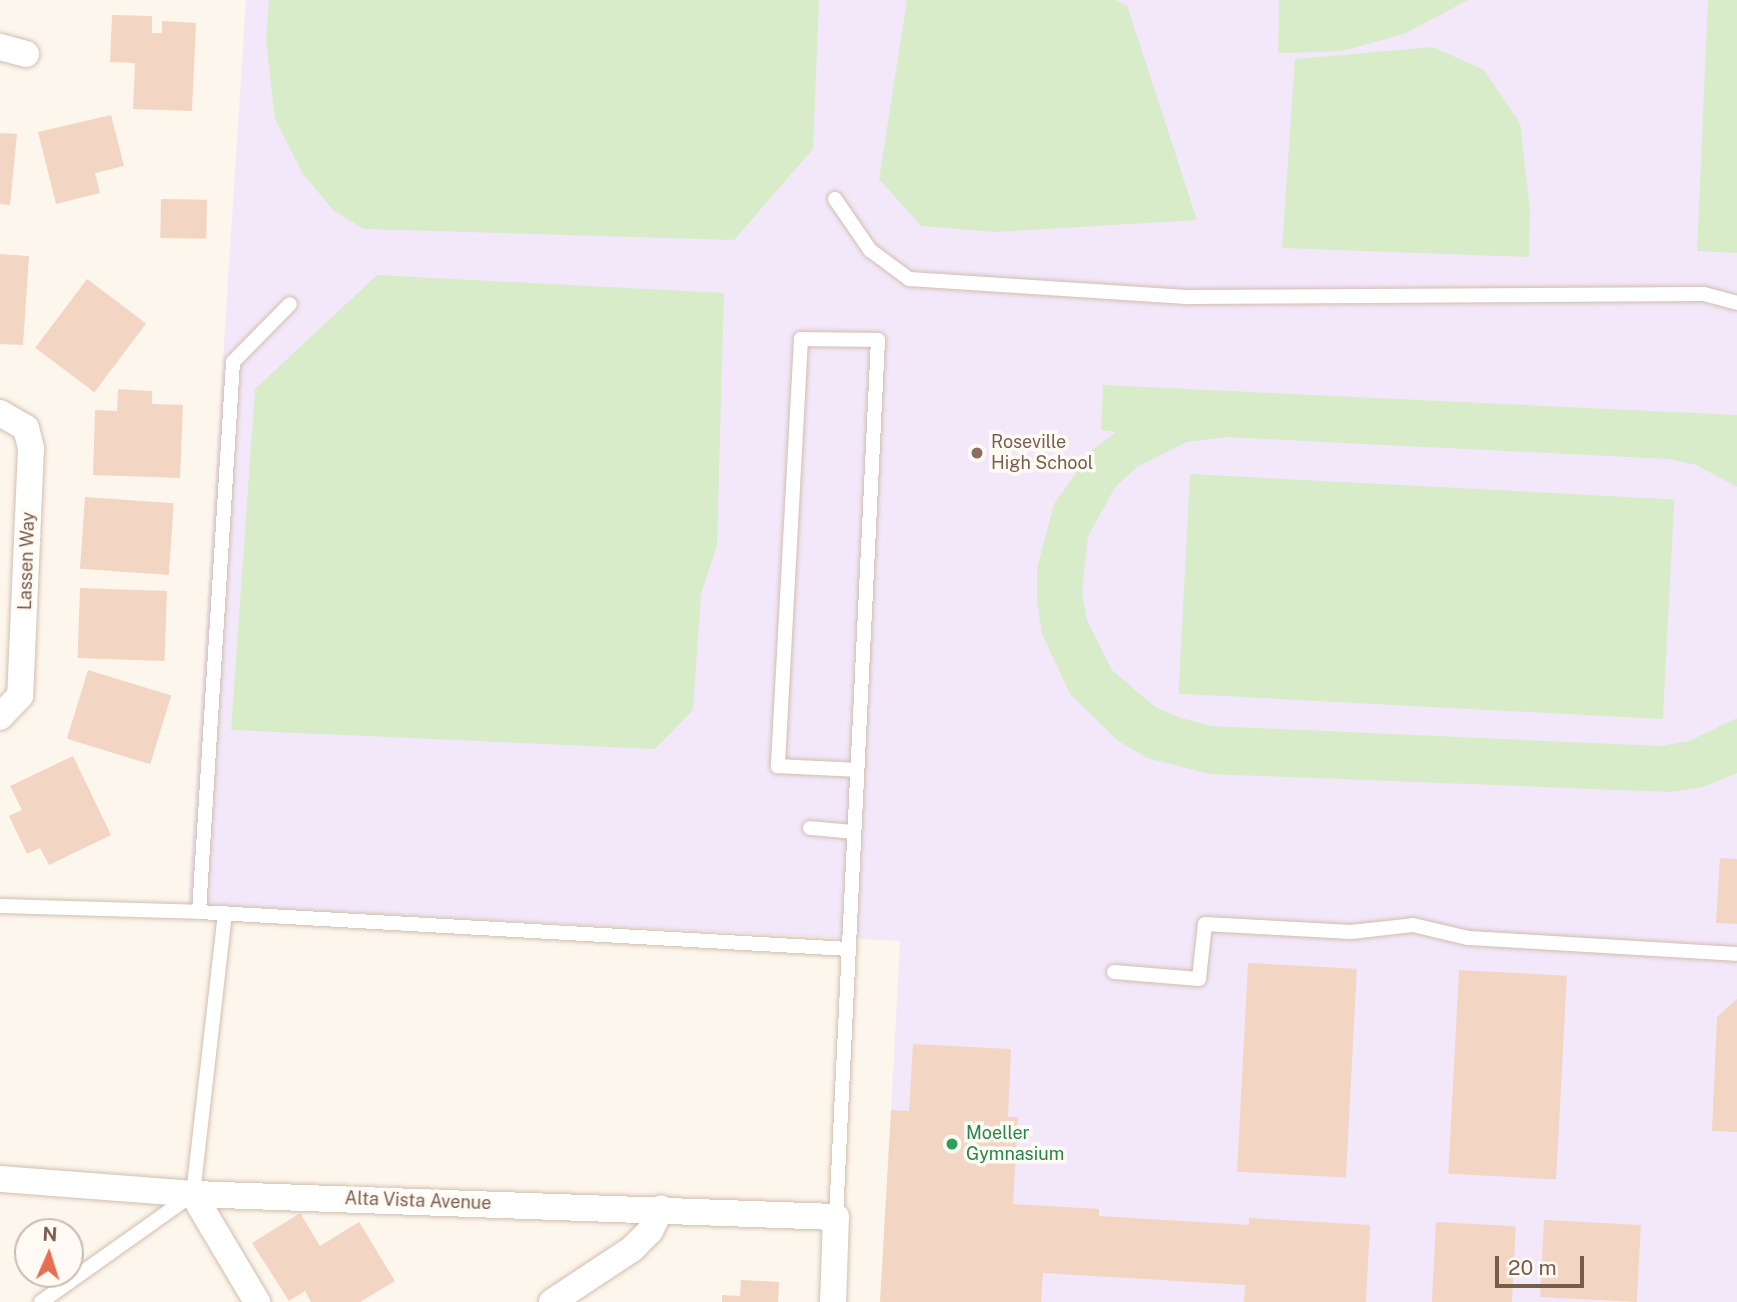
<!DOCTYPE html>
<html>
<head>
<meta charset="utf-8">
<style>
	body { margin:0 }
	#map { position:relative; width:1737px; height:1302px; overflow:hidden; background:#fdf6ec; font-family:"Public Sans",sans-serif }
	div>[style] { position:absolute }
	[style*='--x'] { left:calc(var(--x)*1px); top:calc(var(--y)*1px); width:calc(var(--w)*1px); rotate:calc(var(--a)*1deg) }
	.education>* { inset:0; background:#f3e8fa }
	.green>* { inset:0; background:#d8ecc9; transform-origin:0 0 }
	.building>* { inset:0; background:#f3d5c3; transform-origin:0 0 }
	.roads { filter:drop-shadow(0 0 2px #d1beb0) drop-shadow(0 0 2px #d1beb0) }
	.service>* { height:14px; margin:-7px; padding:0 7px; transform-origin:7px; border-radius:7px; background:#fff }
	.minor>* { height:26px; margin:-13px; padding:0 13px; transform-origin:13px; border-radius:13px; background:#fff }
	.dots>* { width:19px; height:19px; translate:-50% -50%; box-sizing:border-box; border:4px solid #fffaf3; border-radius:50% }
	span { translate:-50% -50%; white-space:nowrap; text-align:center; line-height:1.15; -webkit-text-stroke:7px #fffaf3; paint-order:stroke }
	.education-label { font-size:18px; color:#785e54 }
	.left { translate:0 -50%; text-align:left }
	.street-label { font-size:18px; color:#7a5c4d }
	.leisure-label { font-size:18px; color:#27864d }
	.north { position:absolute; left:14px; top:1218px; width:70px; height:70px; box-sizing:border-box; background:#fffaf3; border:2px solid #cabbb1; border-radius:50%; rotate:3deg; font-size:19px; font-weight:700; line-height:28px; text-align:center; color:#7a5c4d }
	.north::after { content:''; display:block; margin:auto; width:24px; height:32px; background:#e76f51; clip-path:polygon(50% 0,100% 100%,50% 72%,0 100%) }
	.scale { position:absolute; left:1495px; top:1256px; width:89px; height:32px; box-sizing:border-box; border:4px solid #7a5c4d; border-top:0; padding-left:9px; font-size:21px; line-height:24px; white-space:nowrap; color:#7a5c4d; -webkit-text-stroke:5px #fffaf3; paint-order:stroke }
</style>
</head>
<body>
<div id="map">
	<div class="education">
		<i style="clip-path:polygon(246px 0,1737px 0,1737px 1302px,881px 1302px,900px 941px,188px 905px)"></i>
	</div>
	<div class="green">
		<i style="clip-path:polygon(269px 0,819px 0,813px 149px,734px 240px,364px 229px,334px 211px,303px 174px,275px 119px,266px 41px)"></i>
		<i style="clip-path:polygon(907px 0,1115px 0,1127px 5px,1197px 220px,996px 232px,921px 226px,879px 179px)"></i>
		<i style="clip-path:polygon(1279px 0,1468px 0,1404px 34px,1342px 51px,1290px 53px,1278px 53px)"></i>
		<i style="clip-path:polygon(1708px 0,1737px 0,1737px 253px,1697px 251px)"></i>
		<i style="clip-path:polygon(1433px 47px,1484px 70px,1520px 123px,1530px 210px,1529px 257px,1282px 248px,1295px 59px)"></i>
		<i style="clip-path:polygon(377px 275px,724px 293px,717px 546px,701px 594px,693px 710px,655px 749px,231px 730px,255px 389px)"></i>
		<i style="clip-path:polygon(1103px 385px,1737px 415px,1737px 487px,1696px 465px,1668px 459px,1227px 437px,1187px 442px,1137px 467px,1116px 486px,1088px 536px,1082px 591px,1087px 620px,1112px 670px,1155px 707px,1181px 718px,1212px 726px,1661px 746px,1689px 741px,1737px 718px,1737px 773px,1703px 787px,1670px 792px,1210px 774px,1147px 758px,1118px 741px,1070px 694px,1042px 634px,1037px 601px,1037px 568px,1054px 504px,1092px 450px,1116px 432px,1101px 430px)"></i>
		<i style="left:1190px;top:474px;width:485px;height:220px;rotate:3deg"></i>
	</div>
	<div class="building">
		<i style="clip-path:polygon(112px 15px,152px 16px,152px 33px,162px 33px,162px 21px,196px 23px,192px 111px,133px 109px,135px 63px,110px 62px)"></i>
		<i style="clip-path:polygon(111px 115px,124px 166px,95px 173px,100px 193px,56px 204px,38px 132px)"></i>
		<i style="clip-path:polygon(0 133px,17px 134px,10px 205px,0 204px)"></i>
		<i style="left:161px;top:199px;width:46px;height:39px;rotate:1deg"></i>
		<i style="clip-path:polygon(0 254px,29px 256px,23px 345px,0 344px)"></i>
		<i style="left:87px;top:279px;width:74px;height:86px;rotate:37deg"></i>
		<i style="clip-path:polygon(118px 389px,152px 391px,152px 404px,183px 405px,180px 478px,93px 475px,95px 410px,117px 411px)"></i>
		<i style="left:85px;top:497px;width:89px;height:72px;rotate:4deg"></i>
		<i style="left:80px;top:588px;width:87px;height:70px;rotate:2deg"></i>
		<i style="left:88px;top:670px;width:87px;height:72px;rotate:17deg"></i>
		<i style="clip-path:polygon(73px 756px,111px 835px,49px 865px,40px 848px,27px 854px,9px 816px,22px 810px,10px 786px)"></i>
		<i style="clip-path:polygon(1720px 858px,1737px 859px,1737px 924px,1716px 923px)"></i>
		<i style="left:1248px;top:963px;width:109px;height:209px;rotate:3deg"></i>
		<i style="left:1459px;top:970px;width:108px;height:204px;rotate:3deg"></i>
		<i style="clip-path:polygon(1737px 999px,1737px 1132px,1712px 1131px,1717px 1017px)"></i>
		<i style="clip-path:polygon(913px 1044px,1011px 1049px,1008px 1117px,1018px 1117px,1013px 1204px,1099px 1209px,1099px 1216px,1249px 1225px,1249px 1218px,1370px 1225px,1366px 1302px,1244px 1302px,1245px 1285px,1043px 1273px,1041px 1302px,880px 1302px,891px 1110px,909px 1111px)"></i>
		<i style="clip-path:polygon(300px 1213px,320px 1246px,359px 1222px,395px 1281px,360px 1302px,311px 1302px,305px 1291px,289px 1301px,252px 1243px)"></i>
		<i style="left:1544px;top:1220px;width:97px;height:77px;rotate:3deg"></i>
		<i style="left:1436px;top:1222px;width:80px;height:80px;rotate:3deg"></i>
		<i style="clip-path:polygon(741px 1280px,779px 1282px,778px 1302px,722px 1302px,722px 1295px,740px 1296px)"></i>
	</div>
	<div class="roads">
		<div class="service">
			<i style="--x:835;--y:199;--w:62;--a:55.5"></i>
			<i style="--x:870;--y:250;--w:49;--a:36.6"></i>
			<i style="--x:909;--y:279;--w:282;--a:3.7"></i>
			<i style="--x:1190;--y:297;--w:514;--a:-0.33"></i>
			<i style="--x:1704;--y:294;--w:34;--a:15"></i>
			<i style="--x:810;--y:828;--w:44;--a:5.2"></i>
			<i style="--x:0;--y:906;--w:199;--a:1.7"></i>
			<i style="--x:199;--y:912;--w:650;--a:3.26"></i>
			<i style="--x:199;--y:912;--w:551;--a:-86.46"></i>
			<i style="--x:233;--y:362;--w:81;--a:-45.5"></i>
			<i style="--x:1114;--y:972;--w:85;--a:4.7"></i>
			<i style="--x:1199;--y:979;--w:55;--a:-83.8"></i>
			<i style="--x:1205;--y:924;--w:146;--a:3.1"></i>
			<i style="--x:1351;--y:932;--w:62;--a:-6.4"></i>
			<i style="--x:1413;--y:925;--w:57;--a:13.3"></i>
			<i style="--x:1468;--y:938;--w:269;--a:3.4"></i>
			<i style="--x:836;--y:1217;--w:878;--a:-87.26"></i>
			<i style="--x:878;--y:340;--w:77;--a:-179.3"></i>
			<i style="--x:801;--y:339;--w:428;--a:93.1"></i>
			<i style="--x:778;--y:766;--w:79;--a:2.9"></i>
			<i style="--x:41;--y:1302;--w:186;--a:-35.4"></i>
			<i style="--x:193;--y:1194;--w:283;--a:-83.5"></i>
		</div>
		<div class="minor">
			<i style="--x:0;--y:47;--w:27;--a:15"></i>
			<i style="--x:0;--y:413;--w:30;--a:30"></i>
			<i style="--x:26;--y:428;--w:21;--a:76"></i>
			<i style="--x:31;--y:448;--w:248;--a:92.5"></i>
			<i style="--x:20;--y:696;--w:29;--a:134"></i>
			<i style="--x:0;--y:1179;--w:194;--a:4.4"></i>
			<i style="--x:193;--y:1194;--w:643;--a:2.05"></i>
			<i style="--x:836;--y:1217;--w:85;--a:92"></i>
			<i style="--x:193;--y:1194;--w:126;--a:59.3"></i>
			<i style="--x:552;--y:1302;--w:96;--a:-33.5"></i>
			<i style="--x:632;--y:1249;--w:25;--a:-45"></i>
			<i style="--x:650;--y:1231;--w:25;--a:-64"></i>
		</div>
	</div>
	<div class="dots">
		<i style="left:977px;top:453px;background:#8d6e63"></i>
		<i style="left:952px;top:1144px;background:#2e9e5b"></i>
	</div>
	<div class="education-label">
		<span class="left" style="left:991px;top:453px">Roseville<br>High School</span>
	</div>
	<div class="street-label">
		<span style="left:27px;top:561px;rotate:-88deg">Lassen Way</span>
		<span style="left:418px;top:1201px;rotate:2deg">Alta Vista Avenue</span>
	</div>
	<div class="leisure-label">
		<span class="left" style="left:966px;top:1144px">Moeller<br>Gymnasium</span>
	</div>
	<div class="north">N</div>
	<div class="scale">20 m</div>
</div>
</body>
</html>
